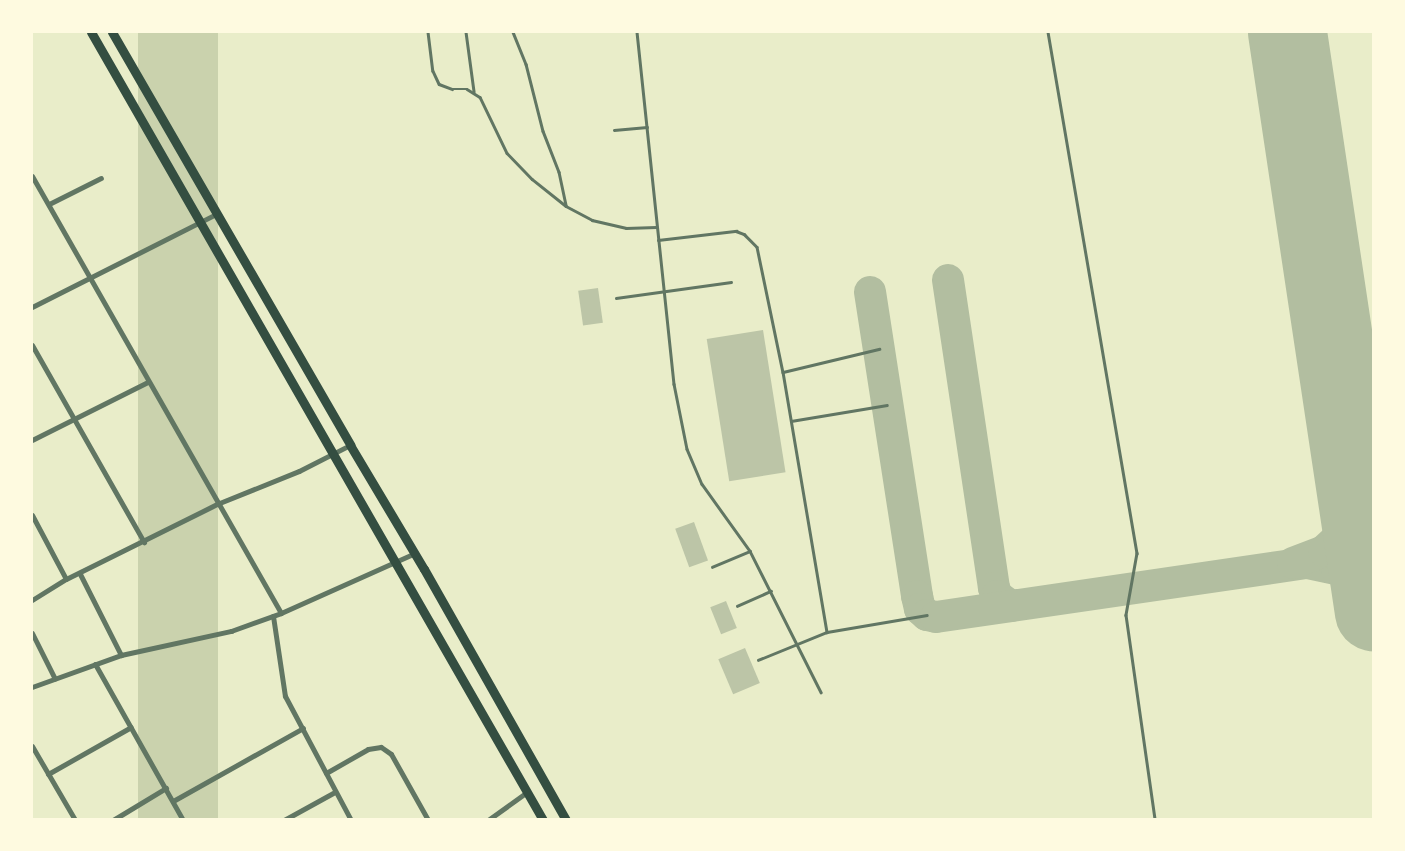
<!DOCTYPE html>
<html>
<head>
<meta charset="utf-8">
<style>
	body { margin:0 }
	#map { position:relative; width:1405px; height:851px; overflow:hidden; background:#e9edc9; font-family:Montserrat,sans-serif }
	div>[style] { position:absolute }
	[style*='--x'] { left:calc(var(--x)*1px); top:calc(var(--y)*1px); width:calc(var(--w)*1px); rotate:calc(var(--a)*1deg) }
	.green>* { inset:0; background:#cad2ad; transform-origin:0 0 }
	.taxiway>* { height:32px; margin:-16px; padding:0 16px; transform-origin:16px; border-radius:16px; background:#b2bea0 }
	.runway>* { height:79px; margin:-39.5px; padding:0 39.5px; transform-origin:39.5px; border-radius:39.5px; background:#b2bea0 }
	.building>* { inset:0; background:#bcc5a7; transform-origin:0 0 }
	.service>* { height:2.5px; margin:-1.25px; padding:0 1.25px; transform-origin:1.25px; border-radius:1.25px; background:#617663 }
	.minor>* { height:5px; margin:-2.5px; padding:0 2.5px; transform-origin:2.5px; border-radius:2.5px; background:#617663 }
	.primary>* { height:9px; margin:-4.5px; padding:0 4.5px; transform-origin:4.5px; border-radius:4.5px; background:#344e41 }
	span { translate:-50% -50%; white-space:nowrap; text-align:center; line-height:1.15; -webkit-text-stroke:7px #fefae0; paint-order:stroke }
	.frame { position:absolute; inset:0; border:33px solid #fefae0; pointer-events:none }
</style>
</head>
<body>
<div id="map">
	<div class="green">
		<i style="left:138px;top:32px;width:80px;height:909px"></i>
	</div>
	<div class="taxiway">
		<i style="--x:948;--y:280;--w:311;--a:81.5"></i>
		<i style="--x:994;--y:588;--w:9;--a:69"></i>
		<i style="--x:997;--y:596;--w:17;--a:36"></i>
		<i style="--x:870;--y:292;--w:308;--a:81.2"></i>
		<i style="--x:917;--y:596;--w:13;--a:77"></i>
		<i style="--x:920;--y:609;--w:9;--a:41"></i>
		<i style="--x:927;--y:615;--w:9;--a:13"></i>
		<i style="--x:936;--y:617;--w:376;--a:-8.3"></i>
		<i style="--x:1308;--y:563;--w:30;--a:12"></i>
		<i style="--x:1337;--y:569;--w:13;--a:27"></i>
		<i style="--x:1349;--y:575;--w:16;--a:50"></i>
		<i style="--x:1359;--y:587;--w:32;--a:62"></i>
		<i style="--x:1293;--y:563;--w:33;--a:-21"></i>
		<i style="--x:1324;--y:551;--w:21;--a:-43"></i>
		<i style="--x:1339;--y:537;--w:23;--a:-61"></i>
		<i style="--x:1350;--y:517;--w:33;--a:-81"></i>
	</div>
	<div class="runway">
		<i style="--x:1287;--y:32;--w:586;--a:81.47"></i>
	</div>
	<div class="building">
		<i style="left:598px;top:288px;width:35px;height:20px;rotate:82deg"></i>
		<i style="left:763px;top:330px;width:144px;height:57px;rotate:81deg"></i>
		<i style="left:694px;top:522px;width:41px;height:20px;rotate:70deg"></i>
		<i style="left:726px;top:601px;width:29px;height:17px;rotate:68deg"></i>
		<i style="left:745px;top:648px;width:38px;height:29px;rotate:67deg"></i>
	</div>
	<div class="service">
		<i style="--x:428;--y:32;--w:39;--a:83"></i>
		<i style="--x:433;--y:71;--w:14;--a:65"></i>
		<i style="--x:439;--y:84;--w:14;--a:21"></i>
		<i style="--x:452;--y:89;--w:15;--a:0"></i>
		<i style="--x:467;--y:89;--w:15;--a:32"></i>
		<i style="--x:480;--y:97;--w:62;--a:64.3"></i>
		<i style="--x:507;--y:153;--w:36;--a:46"></i>
		<i style="--x:532;--y:179;--w:43;--a:38.5"></i>
		<i style="--x:566;--y:206;--w:30;--a:28"></i>
		<i style="--x:592;--y:220;--w:35;--a:13"></i>
		<i style="--x:626;--y:228;--w:30;--a:-2"></i>
		<i style="--x:466;--y:32;--w:60;--a:82.3"></i>
		<i style="--x:513;--y:32;--w:35;--a:68"></i>
		<i style="--x:526;--y:64;--w:69;--a:75.8"></i>
		<i style="--x:543;--y:131;--w:44;--a:68.7"></i>
		<i style="--x:559;--y:172;--w:34;--a:78"></i>
		<i style="--x:637;--y:32;--w:354;--a:84"></i>
		<i style="--x:674;--y:384;--w:66;--a:78.7"></i>
		<i style="--x:687;--y:449;--w:38;--a:67"></i>
		<i style="--x:702;--y:484;--w:82;--a:54.4"></i>
		<i style="--x:750;--y:551;--w:158;--a:63.3"></i>
		<i style="--x:1048;--y:32;--w:529;--a:80.31"></i>
		<i style="--x:1137;--y:553;--w:63;--a:100.1"></i>
		<i style="--x:1126;--y:615;--w:207;--a:81.9"></i>
		<i style="--x:614;--y:130;--w:33;--a:-5"></i>
		<i style="--x:658;--y:240;--w:79;--a:-6.6"></i>
		<i style="--x:736;--y:231;--w:9;--a:21"></i>
		<i style="--x:744;--y:234;--w:18;--a:45"></i>
		<i style="--x:757;--y:247;--w:128;--a:78.3"></i>
		<i style="--x:783;--y:372;--w:264;--a:80.4"></i>
		<i style="--x:616;--y:298;--w:116;--a:-7.9"></i>
		<i style="--x:783;--y:372;--w:99;--a:-13.5"></i>
		<i style="--x:791;--y:421;--w:97;--a:-9.5"></i>
		<i style="--x:712;--y:567;--w:41;--a:-22.8"></i>
		<i style="--x:737;--y:606;--w:37;--a:-24"></i>
		<i style="--x:758;--y:660;--w:74;--a:-22.1"></i>
		<i style="--x:827;--y:632;--w:101;--a:-9.6"></i>
	</div>
	<div class="minor">
		<i style="--x:32;--y:176;--w:503;--a:60.33"></i>
		<i style="--x:49;--y:204;--w:58;--a:-26.6"></i>
		<i style="--x:32;--y:307;--w:206;--a:-26.8"></i>
		<i style="--x:32;--y:345;--w:227;--a:60.4"></i>
		<i style="--x:32;--y:440;--w:130;--a:-26.6"></i>
		<i style="--x:32;--y:515;--w:72;--a:62"></i>
		<i style="--x:80;--y:574;--w:91;--a:63.2"></i>
		<i style="--x:32;--y:600;--w:40;--a:-32"></i>
		<i style="--x:66;--y:579;--w:169;--a:-26.4"></i>
		<i style="--x:217;--y:504;--w:88;--a:-21.9"></i>
		<i style="--x:299;--y:471;--w:57;--a:-27"></i>
		<i style="--x:273;--y:616;--w:81;--a:81.5"></i>
		<i style="--x:285;--y:696;--w:140;--a:62"></i>
		<i style="--x:32;--y:633;--w:51;--a:63.4"></i>
		<i style="--x:95;--y:664;--w:179;--a:60.6"></i>
		<i style="--x:32;--y:687;--w:95;--a:-19.8"></i>
		<i style="--x:121;--y:655;--w:113;--a:-12.3"></i>
		<i style="--x:231;--y:631;--w:53;--a:-19.8"></i>
		<i style="--x:281;--y:613;--w:147;--a:-24.1"></i>
		<i style="--x:32;--y:746;--w:86;--a:59.8"></i>
		<i style="--x:326;--y:773;--w:48;--a:-29.7"></i>
		<i style="--x:368;--y:749;--w:13;--a:-9"></i>
		<i style="--x:381;--y:747;--w:12;--a:35"></i>
		<i style="--x:391;--y:754;--w:76;--a:60.7"></i>
		<i style="--x:48;--y:774;--w:95;--a:-29.5"></i>
		<i style="--x:173;--y:801;--w:149;--a:-29.3"></i>
		<i style="--x:113;--y:820;--w:62;--a:-31.1"></i>
		<i style="--x:284;--y:820;--w:58;--a:-28.8"></i>
		<i style="--x:488;--y:820;--w:48;--a:-35.7"></i>
	</div>
	<div class="primary">
		<i style="--x:91;--y:32;--w:908;--a:60.16"></i>
		<i style="--x:112;--y:32;--w:477;--a:60"></i>
		<i style="--x:350;--y:445;--w:144;--a:59.2"></i>
		<i style="--x:424;--y:569;--w:288;--a:60.5"></i>
	</div>
	<div class="frame"></div>
</div>
</body>
</html>
